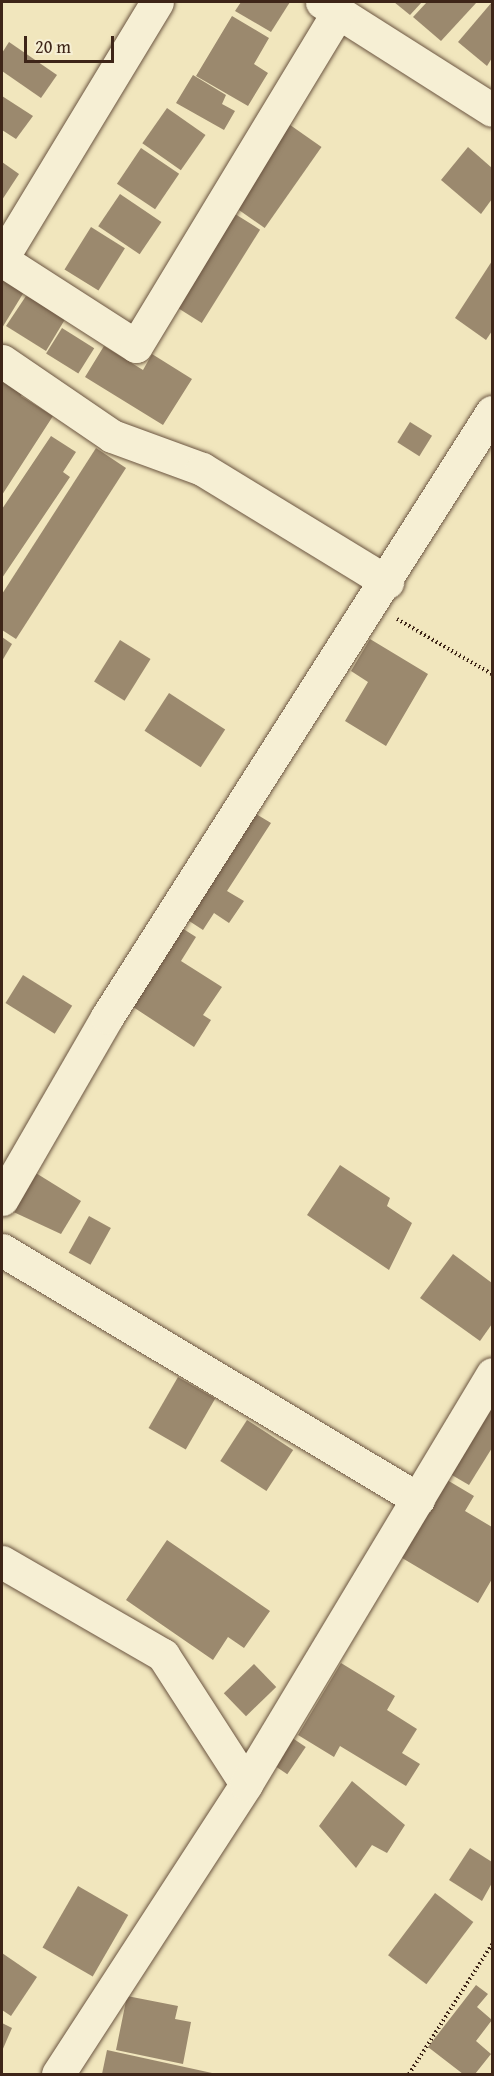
<!DOCTYPE html>
<html>
<head>
<meta charset="utf-8">
<style>
	body { margin:0 }
	#map { position:relative; width:494px; height:2076px; overflow:hidden; background:#f1e6bd; font-family:"Gentium Book Plus",serif }
	div>[style] { position:absolute }
	[style*='--x'] { left:calc(var(--x)*1px); top:calc(var(--y)*1px); width:calc(var(--w)*1px); rotate:calc(var(--a)*1deg) }
	.building>* { inset:0; background:#9b896e; transform-origin:0 0 }
	.path>* { height:4px; margin-top:-2px; transform-origin:0; background:repeating-linear-gradient(90deg,#3e2518 0 1.5px,transparent 0 4.5px) }
	.roads { filter:drop-shadow(0 0 2px #6b5541) drop-shadow(0 0 2px #6b5541) }
	.minor>* { height:33px; margin:-16.5px; padding:0 16.5px; transform-origin:16.5px; border-radius:16.5px; background:#f6efd4 }
	span { translate:-50% -50%; white-space:nowrap; text-align:center; line-height:1.15; -webkit-text-stroke:4.5px #f6efd4; paint-order:stroke }
	.frame { position:absolute; inset:0; border:3px solid #3e2518; pointer-events:none }
	.scale { position:absolute; left:24px; top:36px; width:90px; height:27px; box-sizing:border-box; border:3px solid #3e2518; border-top:0; padding-left:8px; font-size:18px; line-height:21px; white-space:nowrap; color:#3e2518; -webkit-text-stroke:4px #f6efd4; paint-order:stroke }
</style>
</head>
<body>
<div id="map">
	<div class="building">
		<i style="clip-path:polygon(241px 2px,290px 2px,271px 32px,235px 11px)"></i>
		<i style="clip-path:polygon(394px 2px,422px 2px,410px 15px)"></i>
		<i style="clip-path:polygon(427px 2px,477px 2px,441px 41px,413px 17px)"></i>
		<i style="clip-path:polygon(492px 2px,492px 58px,487px 66px,458px 42px)"></i>
		<i style="clip-path:polygon(232px 16px,269px 38px,254px 64px,268px 73px,248px 106px,196px 76px)"></i>
		<i style="clip-path:polygon(9px 42px,57px 75px,41px 98px,2px 71px,2px 53px)"></i>
		<i style="clip-path:polygon(193px 75px,226px 95px,222px 104px,235px 111px,224px 130px,176px 103px)"></i>
		<i style="clip-path:polygon(2px 96px,33px 116px,16px 139px,2px 130px)"></i>
		<i style="left:167px;top:108px;width:47px;height:43px;rotate:35deg"></i>
		<i style="left:283px;top:120px;width:47px;height:99px;rotate:35deg"></i>
		<i style="clip-path:polygon(468px 147px,492px 168px,492px 199px,481px 214px,441px 180px)"></i>
		<i style="left:141px;top:148px;width:46px;height:43px;rotate:34deg"></i>
		<i style="clip-path:polygon(2px 162px,19px 174px,2px 200px)"></i>
		<i style="left:120px;top:194px;width:50px;height:39px;rotate:34deg"></i>
		<i style="left:227px;top:209px;width:39px;height:110px;rotate:32deg"></i>
		<i style="left:91px;top:227px;width:40px;height:50px;rotate:32deg"></i>
		<i style="clip-path:polygon(492px 261px,492px 331px,486px 340px,455px 318px)"></i>
		<i style="clip-path:polygon(2px 278px,24px 292px,2px 328px)"></i>
		<i style="clip-path:polygon(26px 296px,67px 316px,46px 351px,6px 326px)"></i>
		<i style="left:62px;top:328px;width:38px;height:30px;rotate:32deg"></i>
		<i style="clip-path:polygon(104px 346px,143px 370px,152px 354px,192px 379px,163px 425px,85px 377px)"></i>
		<i style="clip-path:polygon(2px 368px,28px 385px,21px 396px,53px 416px,2px 495px)"></i>
		<i style="left:410px;top:422px;width:26px;height:24px;rotate:32deg"></i>
		<i style="clip-path:polygon(51px 436px,76px 452px,63px 472px,70px 477px,2px 578px,2px 509px)"></i>
		<i style="clip-path:polygon(96px 448px,126px 468px,16px 639px,2px 630px,2px 594px)"></i>
		<i style="clip-path:polygon(2px 637px,12px 644px,2px 661px)"></i>
		<i style="clip-path:polygon(370px 639px,428px 674px,386px 746px,345px 721px,368px 682px,351px 671px)"></i>
		<i style="left:120px;top:640px;width:36px;height:49px;rotate:32deg"></i>
		<i style="left:169px;top:693px;width:67px;height:45px;rotate:33deg"></i>
		<i style="clip-path:polygon(248px 809px,271px 823px,227px 891px,244px 901px,229px 923px,214px 913px,203px 930px,180px 915px)"></i>
		<i style="clip-path:polygon(174px 923px,196px 937px,181px 961px,222px 987px,203px 1015px,211px 1020px,194px 1047px,124px 1001px)"></i>
		<i style="left:23px;top:975px;width:58px;height:33px;rotate:32deg"></i>
		<i style="clip-path:polygon(340px 1165px,390px 1198px,387px 1206px,412px 1223px,389px 1270px,307px 1215px)"></i>
		<i style="clip-path:polygon(31px 1170px,81px 1201px,61px 1234px,7px 1209px)"></i>
		<i style="left:89px;top:1216px;width:25px;height:42px;rotate:29deg"></i>
		<i style="clip-path:polygon(453px 1254px,492px 1283px,492px 1324px,480px 1341px,420px 1298px)"></i>
		<i style="left:178px;top:1377px;width:43px;height:59px;rotate:30deg"></i>
		<i style="clip-path:polygon(492px 1387px,492px 1448px,469px 1485px,445px 1471px)"></i>
		<i style="left:247px;top:1420px;width:55px;height:49px;rotate:33deg"></i>
		<i style="clip-path:polygon(437px 1474px,474px 1496px,465px 1511px,492px 1527px,492px 1579px,478px 1603px,392px 1552px)"></i>
		<i style="clip-path:polygon(167px 1540px,270px 1611px,244px 1648px,228px 1637px,213px 1660px,126px 1600px)"></i>
		<i style="clip-path:polygon(341px 1663px,395px 1696px,387px 1710px,417px 1729px,402px 1753px,420px 1764px,406px 1786px,340px 1746px,334px 1757px,298px 1735px)"></i>
		<i style="left:254px;top:1664px;width:32px;height:42px;rotate:46deg"></i>
		<i style="left:285px;top:1733px;width:25px;height:33px;rotate:34deg"></i>
		<i style="clip-path:polygon(352px 1781px,405px 1825px,387px 1853px,372px 1845px,356px 1868px,319px 1826px)"></i>
		<i style="clip-path:polygon(470px 1848px,492px 1862px,492px 1883px,482px 1901px,449px 1880px)"></i>
		<i style="left:78px;top:1886px;width:58px;height:71px;rotate:30deg"></i>
		<i style="left:435px;top:1893px;width:48px;height:78px;rotate:37deg"></i>
		<i style="clip-path:polygon(2px 1953px,37px 1977px,11px 2016px,2px 2010px)"></i>
		<i style="clip-path:polygon(476px 1985px,488px 1994px,477px 2007px,492px 2020px,476px 2041px,491px 2054px,475px 2074px,463px 2074px,428px 2047px)"></i>
		<i style="clip-path:polygon(127px 1996px,178px 2006px,175px 2019px,191px 2022px,183px 2064px,116px 2050px)"></i>
		<i style="clip-path:polygon(2px 2023px,12px 2028px,2px 2051px)"></i>
		<i style="clip-path:polygon(107px 2050px,212px 2073px,211px 2074px,102px 2074px)"></i>
	</div>
	<div class="path">
		<i style="--x:397;--y:619;--w:110;--a:30.1"></i>
		<i style="--x:409;--y:2074;--w:154;--a:-57.4"></i>
	</div>
	<div class="roads">
		<div class="minor">
			<i style="--x:322;--y:2;--w:201;--a:32.4"></i>
			<i style="--x:2;--y:258;--w:299;--a:-58.8"></i>
			<i style="--x:2;--y:260;--w:159;--a:32.7"></i>
			<i style="--x:136;--y:346;--w:390;--a:-58.8"></i>
			<i style="--x:2;--y:361;--w:133;--a:34.3"></i>
			<i style="--x:112;--y:436;--w:96;--a:20.1"></i>
			<i style="--x:202;--y:469;--w:217;--a:31.4"></i>
			<i style="--x:2;--y:1199;--w:210;--a:-60"></i>
			<i style="--x:107;--y:1017;--w:717;--a:-57.53"></i>
			<i style="--x:2;--y:1250;--w:485;--a:30.9"></i>
			<i style="--x:2;--y:1562;--w:186;--a:30"></i>
			<i style="--x:163;--y:1655;--w:153;--a:57.2"></i>
			<i style="--x:58;--y:2074;--w:346;--a:-57"></i>
			<i style="--x:246;--y:1784;--w:478;--a:-59"></i>
		</div>
	</div>
	<div class="frame"></div>
	<div class="scale">20 m</div>
</div>
</body>
</html>
